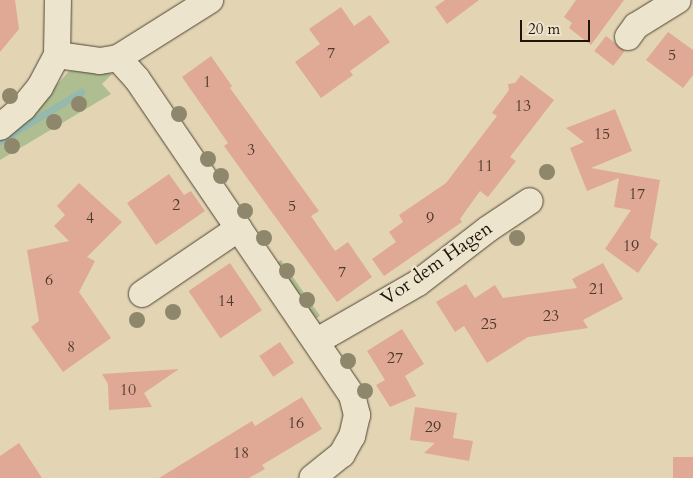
<!DOCTYPE html>
<html>
<head>
<meta charset="utf-8">
<style>
	body { margin:0 }
	#map { position:relative; width:693px; height:478px; overflow:hidden; background:#e3d5b4; font-family:Cardo,serif }
	div>[style] { position:absolute }
	[style*='--x'] { left:calc(var(--x)*1px); top:calc(var(--y)*1px); width:calc(var(--w)*1px); rotate:calc(var(--a)*1deg) }
	.green>* { inset:0; background:#aebe91; transform-origin:0 0 }
	.stream>* { height:7px; margin:-3.5px; padding:0 3.5px; transform-origin:3.5px; border-radius:3.5px; background:#95b9ad }
	.building>* { inset:0; background:#dfa995; transform-origin:0 0 }
	.roads { filter:drop-shadow(0 0 1px #504433) drop-shadow(0 0 1px #504433) }
	.minor>* { height:26px; margin:-13px; padding:0 13px; transform-origin:13px; border-radius:13px; background:#ede4ce }
	.trees>* { width:16px; height:16px; margin:-8px; border-radius:50%; background:#8f876c }
	span { translate:-50% -50%; white-space:nowrap; text-align:center; line-height:1.15; -webkit-text-stroke:4.5px #ede4ce; paint-order:stroke }
	.number-label { font-size:16px; color:#4f392b }
	.number-label span { -webkit-text-stroke-width:0 }
	.street-label { font-size:19px; color:#1f1408 }
	.scale { position:absolute; left:520px; top:20px; width:70px; height:22px; box-sizing:border-box; border:2px solid #1f1408; border-top:0; padding-left:6px; font-size:15px; line-height:18px; white-space:nowrap; color:#1f1408; -webkit-text-stroke:4px #ede4ce; paint-order:stroke }
</style>
</head>
<body>
<div id="map">
	<div class="green">
		<i style="clip-path:polygon(92px 70px,112px 74px,102px 84px,111px 94px,0 160px,0 135px,50px 93px,69px 71px)"></i>
		<i style="left:281px;top:260px;width:68px;height:6px;rotate:55deg"></i>
	</div>
	<div class="stream">
		<i style="--x:0;--y:141;--w:95;--a:-31.2"></i>
	</div>
	<div class="building">
		<i style="clip-path:polygon(0 0,15px 0,19px 29px,0 52px)"></i>
		<i style="clip-path:polygon(445px 0,479px 0,447px 24px,435px 7px)"></i>
		<i style="clip-path:polygon(576px 0,624px 0,591px 45px,569px 28px,572px 23px,564px 17px)"></i>
		<i style="clip-path:polygon(341px 7px,354px 26px,370px 15px,390px 42px,350px 71px,353px 75px,321px 98px,295px 62px,320px 44px,309px 29px)"></i>
		<i style="clip-path:polygon(668px 32px,693px 50px,693px 75px,683px 88px,646px 60px)"></i>
		<i style="left:606px;top:36px;width:24px;height:19px;rotate:38deg"></i>
		<i style="clip-path:polygon(211px 56px,232px 86px,230px 88px,319px 211px,311px 216px,335px 251px,348px 242px,372px 277px,337px 302px,224px 146px,228px 143px,182px 77px)"></i>
		<i style="clip-path:polygon(521px 75px,554px 100px,510px 157px,516px 161px,488px 197px,480px 191px,460px 219px,462px 222px,384px 276px,372px 259px,396px 242px,389px 232px,403px 222px,399px 215px,446px 183px,497px 116px,492px 113px,509px 90px,508px 84px,515px 83px)"></i>
		<i style="clip-path:polygon(615px 109px,632px 151px,591px 168px,660px 180px,650px 238px,658px 244px,638px 273px,605px 249px,631px 210px,614px 207px,619px 178px,587px 191px,570px 148px,584px 142px,566px 128px)"></i>
		<i style="clip-path:polygon(169px 174px,184px 195px,191px 191px,205px 211px,156px 245px,127px 203px)"></i>
		<i style="clip-path:polygon(79px 183px,122px 222px,87px 257px,95px 261px,79px 292px,111px 338px,63px 372px,31px 327px,39px 321px,27px 250px,69px 241px,54px 226px,65px 215px,57px 206px)"></i>
		<i style="left:230px;top:263px;width:57px;height:50px;rotate:56deg"></i>
		<i style="clip-path:polygon(603px 263px,623px 299px,583px 320px,588px 328px,528px 337px,487px 363px,464px 326px,455px 332px,436px 302px,466px 284px,475px 298px,495px 285px,503px 298px,577px 288px,572px 279px)"></i>
		<i style="clip-path:polygon(402px 329px,424px 364px,405px 376px,416px 396px,390px 407px,376px 385px,385px 380px,367px 351px)"></i>
		<i style="left:280px;top:342px;width:25px;height:25px;rotate:56deg"></i>
		<i style="clip-path:polygon(179px 369px,144px 393px,152px 407px,109px 410px,108px 384px,102px 374px)"></i>
		<i style="clip-path:polygon(302px 397px,322px 429px,262px 465px,265px 469px,249px 478px,159px 478px,252px 421px,255px 426px)"></i>
		<i style="clip-path:polygon(415px 407px,457px 413px,453px 438px,473px 441px,469px 461px,424px 453px,435px 443px,410px 440px)"></i>
		<i style="clip-path:polygon(19px 443px,42px 478px,0 478px,0 456px)"></i>
		<i style="left:673px;top:457px;width:20px;height:21px"></i>
	</div>
	<div class="roads">
		<div class="minor">
			<i style="--x:628;--y:37;--w:14;--a:-54"></i>
			<i style="--x:636;--y:26;--w:49;--a:-31.8"></i>
			<i style="--x:57;--y:55;--w:43;--a:7.9"></i>
			<i style="--x:100;--y:61;--w:18;--a:-9"></i>
			<i style="--x:118;--y:58;--w:109;--a:-32.2"></i>
			<i style="--x:118;--y:58;--w:28;--a:48"></i>
			<i style="--x:137;--y:79;--w:382;--a:55.8"></i>
			<i style="--x:352;--y:395;--w:21;--a:76"></i>
			<i style="--x:357;--y:415;--w:22;--a:103"></i>
			<i style="--x:352;--y:436;--w:21;--a:119"></i>
			<i style="--x:342;--y:454;--w:38;--a:141"></i>
			<i style="--x:0;--y:127;--w:30;--a:-40"></i>
			<i style="--x:23;--y:108;--w:27;--a:-51"></i>
			<i style="--x:40;--y:87;--w:36;--a:-62"></i>
			<i style="--x:57;--y:55;--w:55;--a:-89"></i>
			<i style="--x:142;--y:294;--w:117;--a:-34.2"></i>
			<i style="--x:317;--y:341;--w:116;--a:-29.9"></i>
			<i style="--x:418;--y:283;--w:88;--a:-37.6"></i>
			<i style="--x:488;--y:229;--w:50;--a:-33.7"></i>
		</div>
	</div>
	<div class="trees">
		<i style="left:10px;top:96px"></i>
		<i style="left:79px;top:104px"></i>
		<i style="left:179px;top:114px"></i>
		<i style="left:54px;top:122px"></i>
		<i style="left:12px;top:146px"></i>
		<i style="left:208px;top:159px"></i>
		<i style="left:547px;top:172px"></i>
		<i style="left:221px;top:176px"></i>
		<i style="left:245px;top:211px"></i>
		<i style="left:264px;top:238px"></i>
		<i style="left:517px;top:238px"></i>
		<i style="left:287px;top:271px"></i>
		<i style="left:307px;top:300px"></i>
		<i style="left:173px;top:312px"></i>
		<i style="left:137px;top:320px"></i>
		<i style="left:348px;top:361px"></i>
		<i style="left:365px;top:391px"></i>
	</div>
	<div class="number-label">
		<span style="left:331px;top:53px">7</span>
		<span style="left:672px;top:55px">5</span>
		<span style="left:207px;top:82px">1</span>
		<span style="left:523px;top:106px">13</span>
		<span style="left:602px;top:134px">15</span>
		<span style="left:251px;top:150px">3</span>
		<span style="left:485px;top:166px">11</span>
		<span style="left:637px;top:194px">17</span>
		<span style="left:176px;top:205px">2</span>
		<span style="left:292px;top:206px">5</span>
		<span style="left:90px;top:218px">4</span>
		<span style="left:430px;top:218px">9</span>
		<span style="left:631px;top:246px">19</span>
		<span style="left:342px;top:272px">7</span>
		<span style="left:49px;top:280px">6</span>
		<span style="left:597px;top:289px">21</span>
		<span style="left:226px;top:301px">14</span>
		<span style="left:551px;top:316px">23</span>
		<span style="left:489px;top:324px">25</span>
		<span style="left:71px;top:347px">8</span>
		<span style="left:395px;top:358px">27</span>
		<span style="left:128px;top:390px">10</span>
		<span style="left:296px;top:423px">16</span>
		<span style="left:433px;top:427px">29</span>
		<span style="left:241px;top:453px">18</span>
	</div>
	<div class="street-label">
		<span style="left:437px;top:264px;rotate:-35deg">Vor dem Hagen</span>
	</div>
	<div class="scale">20 m</div>
</div>
</body>
</html>
